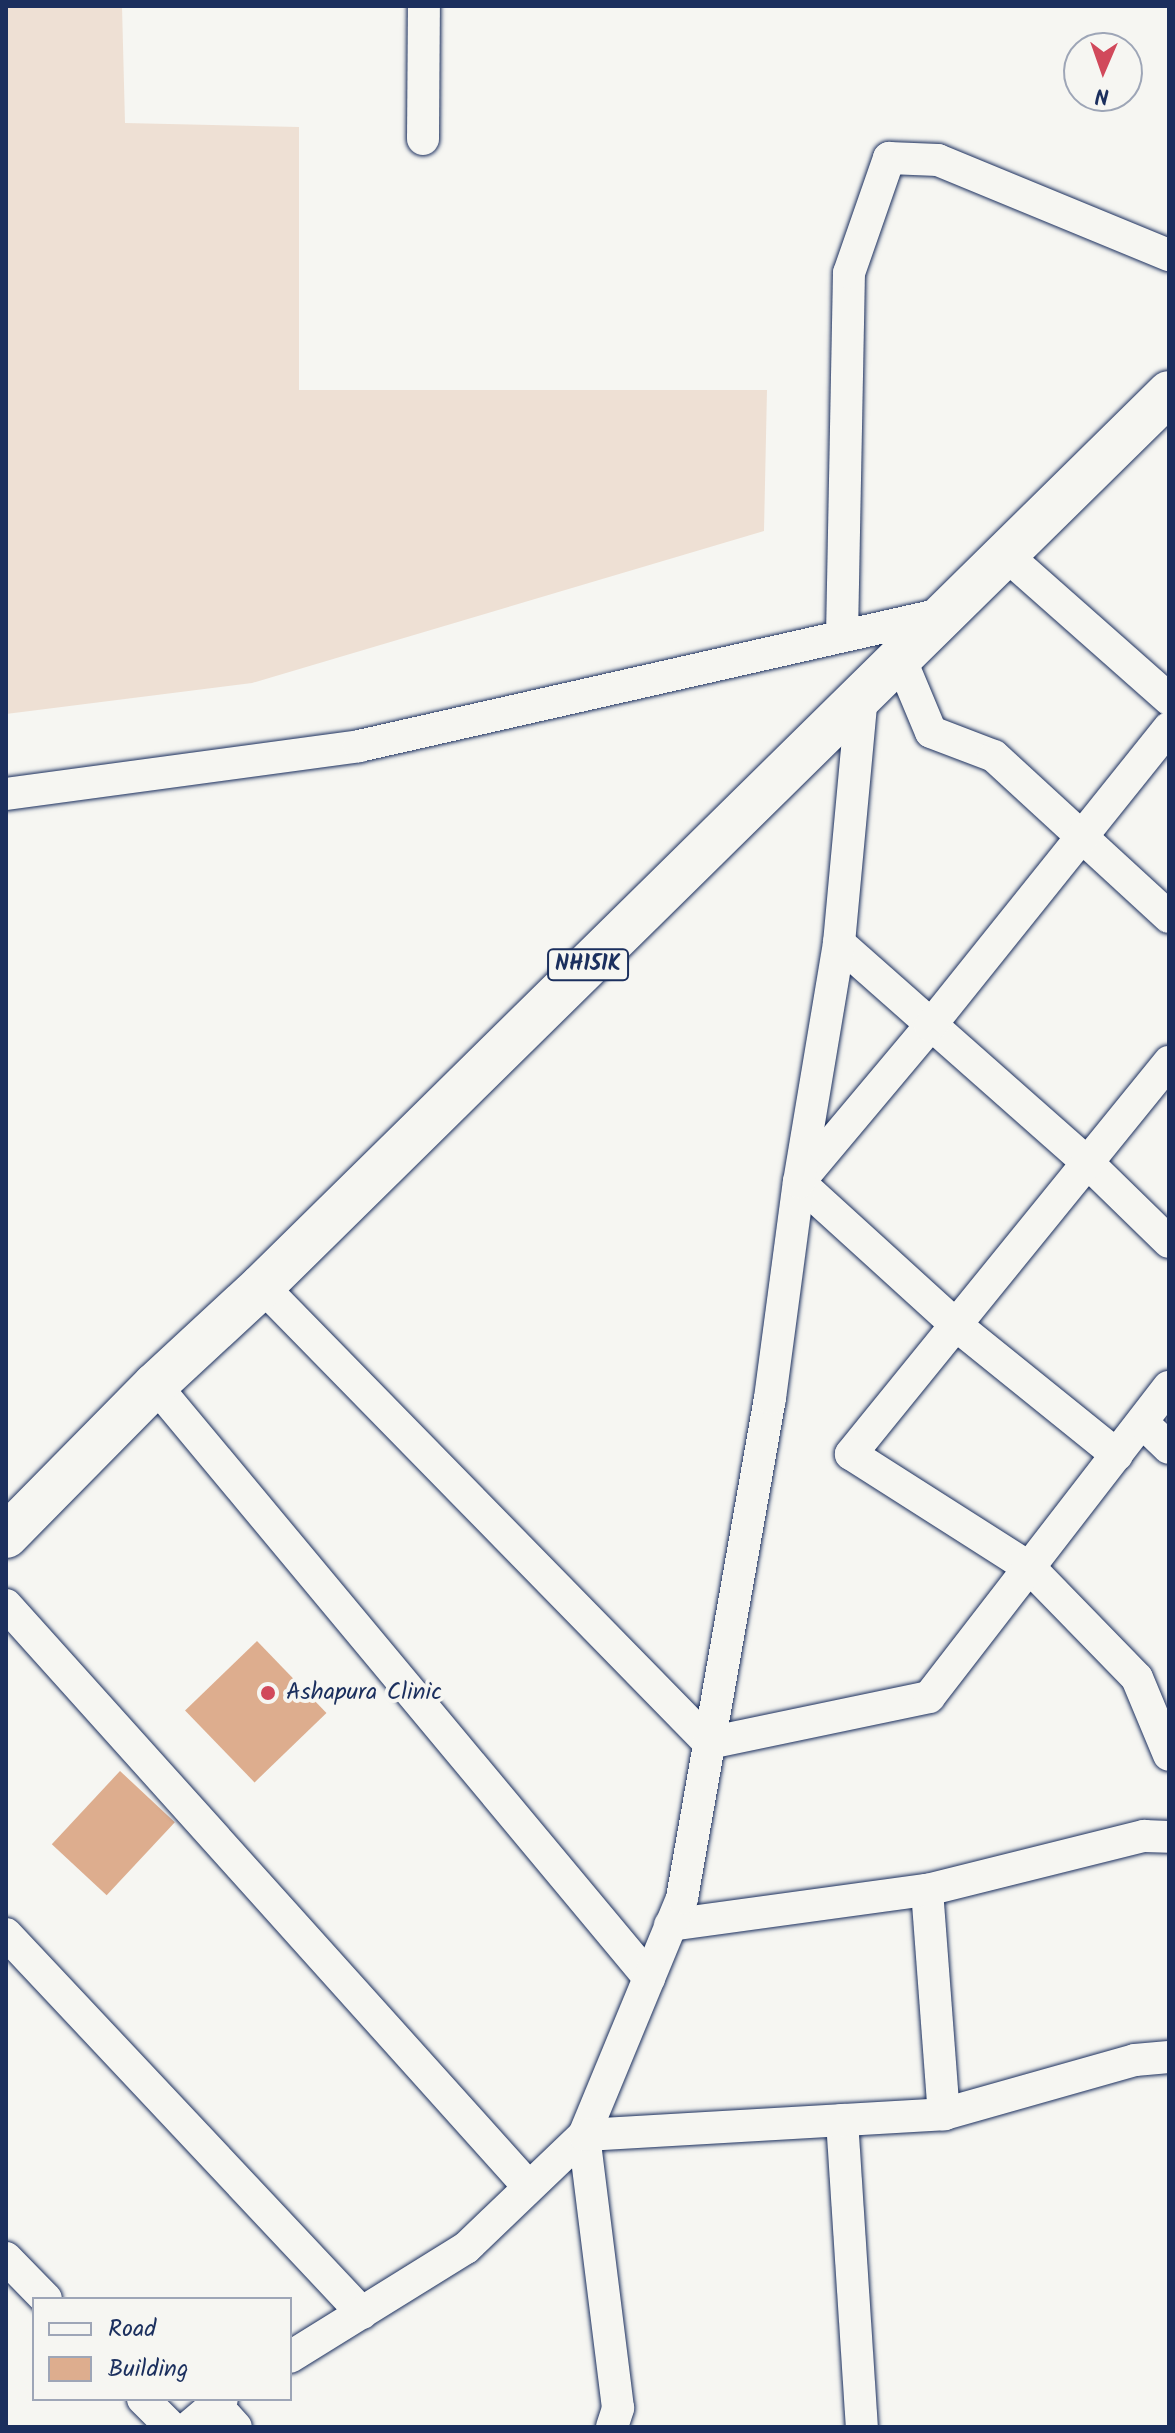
<!DOCTYPE html>
<html>
<head>
<meta charset="utf-8">
<style>
	body { margin:0 }
	#map { position:relative; width:1175px; height:2433px; overflow:hidden; background:#f6f6f2; font-family:Kalam,sans-serif }
	div>[style] { position:absolute }
	[style*='--x'] { left:calc(var(--x)*1px); top:calc(var(--y)*1px); width:calc(var(--w)*1px); rotate:calc(var(--a)*1deg) }
	.built>* { inset:0; background:#eee0d4 }
	.building>* { inset:0; background:#ddad8e; transform-origin:0 0 }
	.roads { filter:drop-shadow(0 0 2px #1b2f5e) drop-shadow(0 0 2px #1b2f5e) }
	.street>* { height:32px; margin:-16px; padding:0 16px; transform-origin:16px; border-radius:16px; background:#f6f6f2 }
	.highway>* { height:44px; margin:-22px; padding:0 22px; transform-origin:22px; border-radius:22px; background:#f6f6f2 }
	.dots>* { width:22px; height:22px; translate:-50% -50%; box-sizing:border-box; border:4px solid #f6f6f2; border-radius:50% }
	span { translate:-50% -50%; white-space:nowrap; text-align:center; line-height:1.15; -webkit-text-stroke:8px #f6f6f2; paint-order:stroke }
	.shield-label span { padding:2px 6px; background:#f6f6f2; border:2px solid; border-radius:6px; -webkit-text-stroke-width:0 }
	.shield-label { font-size:22px; color:#1b2f5e; font-weight:700 }
	.poi-label { font-size:24px; color:#1b2f5e }
	.left { translate:0 -50%; text-align:left }
	.frame { position:absolute; inset:0; border:8px solid #1b2f5e; pointer-events:none }
	.legend { position:absolute; left:32px; top:2297px; width:260px; height:104px; box-sizing:border-box; background:#f6f6f2; border:2px solid #9ea6b7; margin:0; padding:10px 14px; list-style:none; font-size:24px; color:#1b2f5e }
	.legend li { display:flex; align-items:center; gap:16px; height:40px }
	.legend b { width:40px; border:2px solid #9ea6b7 }
	.north { position:absolute; left:1063px; top:32px; width:80px; height:80px; box-sizing:border-box; background:#f6f6f2; border:2px solid #9ea6b7; border-radius:50%; rotate:182deg; font-size:22px; font-weight:700; line-height:32px; text-align:center; color:#1b2f5e }
	.north::after { content:''; display:block; margin:auto; width:28px; height:36px; background:#d1495b; clip-path:polygon(50% 0,100% 100%,50% 72%,0 100%) }
</style>
</head>
<body>
<div id="map">
	<div class="built">
		<i style="clip-path:polygon(6px 6px,122px 6px,125px 123px,299px 127px,299px 390px,767px 390px,764px 531px,252px 683px,6px 714px)"></i>
	</div>
	<div class="building">
		<i style="left:257px;top:1641px;width:100px;height:100px;rotate:46deg"></i>
		<i style="left:120px;top:1771px;width:75px;height:100px;rotate:43deg"></i>
	</div>
	<div class="roads">
		<div class="street">
			<i style="--x:423;--y:139;--w:133;--a:-89.6"></i>
			<i style="--x:1005;--y:554;--w:219;--a:41.5"></i>
			<i style="--x:842;--y:636;--w:363;--a:-88.9"></i>
			<i style="--x:849;--y:273;--w:122;--a:-70.8"></i>
			<i style="--x:889;--y:158;--w:49;--a:2.3"></i>
			<i style="--x:938;--y:160;--w:250;--a:22.4"></i>
			<i style="--x:900;--y:658;--w:80;--a:67.3"></i>
			<i style="--x:931;--y:732;--w:67;--a:20.9"></i>
			<i style="--x:994;--y:756;--w:238;--a:42.6"></i>
			<i style="--x:6;--y:794;--w:356;--a:-7.7"></i>
			<i style="--x:359;--y:746;--w:602;--a:-12.77"></i>
			<i style="--x:839;--y:943;--w:332;--a:41.5"></i>
			<i style="--x:1088;--y:1163;--w:113;--a:44.3"></i>
			<i style="--x:1169;--y:1062;--w:505;--a:129.05"></i>
			<i style="--x:851;--y:1454;--w:212;--a:32.5"></i>
			<i style="--x:1030;--y:1568;--w:153;--a:45.8"></i>
			<i style="--x:1137;--y:1678;--w:83;--a:67.4"></i>
			<i style="--x:262;--y:1286;--w:639;--a:45.63"></i>
			<i style="--x:709;--y:1743;--w:225;--a:-11.8"></i>
			<i style="--x:929;--y:1697;--w:392;--a:-52.3"></i>
			<i style="--x:155;--y:1385;--w:772;--a:50.2"></i>
			<i style="--x:1142;--y:1422;--w:37;--a:44"></i>
			<i style="--x:1117;--y:1455;--w:207;--a:-141.1"></i>
			<i style="--x:956;--y:1325;--w:212;--a:-137.7"></i>
			<i style="--x:799;--y:1182;--w:204;--a:-50"></i>
			<i style="--x:930;--y:1026;--w:382;--a:-51.3"></i>
			<i style="--x:6;--y:1605;--w:782;--a:48.06"></i>
			<i style="--x:927;--y:1890;--w:225;--a:85.7"></i>
			<i style="--x:670;--y:1925;--w:259;--a:-7.8"></i>
			<i style="--x:927;--y:1890;--w:224;--a:-14"></i>
			<i style="--x:1144;--y:1836;--w:25;--a:2"></i>
			<i style="--x:6;--y:1934;--w:520;--a:46.79"></i>
			<i style="--x:842;--y:2120;--w:308;--a:86.3"></i>
			<i style="--x:6;--y:2258;--w:57;--a:45.7"></i>
			<i style="--x:290;--y:2357;--w:207;--a:-31.8"></i>
			<i style="--x:466;--y:2248;--w:163;--a:-43.8"></i>
			<i style="--x:584;--y:2135;--w:256;--a:-67.5"></i>
			<i style="--x:682;--y:1898;--w:508;--a:-80.02"></i>
			<i style="--x:770;--y:1398;--w:218;--a:-82.4"></i>
			<i style="--x:799;--y:1182;--w:242;--a:-80.5"></i>
			<i style="--x:839;--y:943;--w:249;--a:-84.7"></i>
			<i style="--x:143;--y:2399;--w:40;--a:45"></i>
			<i style="--x:215;--y:2404;--w:31;--a:48"></i>
			<i style="--x:189;--y:2427;--w:43;--a:-40.3"></i>
			<i style="--x:612;--y:2427;--w:20;--a:-72"></i>
			<i style="--x:618;--y:2408;--w:275;--a:-97.1"></i>
			<i style="--x:584;--y:2135;--w:361;--a:-3.3"></i>
			<i style="--x:944;--y:2114;--w:198;--a:-15.8"></i>
			<i style="--x:1135;--y:2060;--w:34;--a:-5"></i>
		</div>
		<div class="highway">
			<i style="--x:6;--y:1536;--w:212;--a:-45.4"></i>
			<i style="--x:155;--y:1385;--w:146;--a:-42.8"></i>
			<i style="--x:262;--y:1286;--w:1273;--a:-44.55"></i>
		</div>
	</div>
	<div class="dots">
		<i style="left:268px;top:1693px;background:#d1495b"></i>
	</div>
	<div class="shield-label">
		<span style="left:588px;top:965px">NH151K</span>
	</div>
	<div class="poi-label">
		<span class="left" style="left:286px;top:1693px">Ashapura Clinic</span>
	</div>
	<div class="frame"></div>
	<ul class="legend">
	<li><b style="height:10px;background:#f6f6f2"></b>Road</li>
	<li><b style="height:22px;background:#ddad8e"></b>Building</li>
	</ul>
	<div class="north">N</div>
</div>
</body>
</html>
